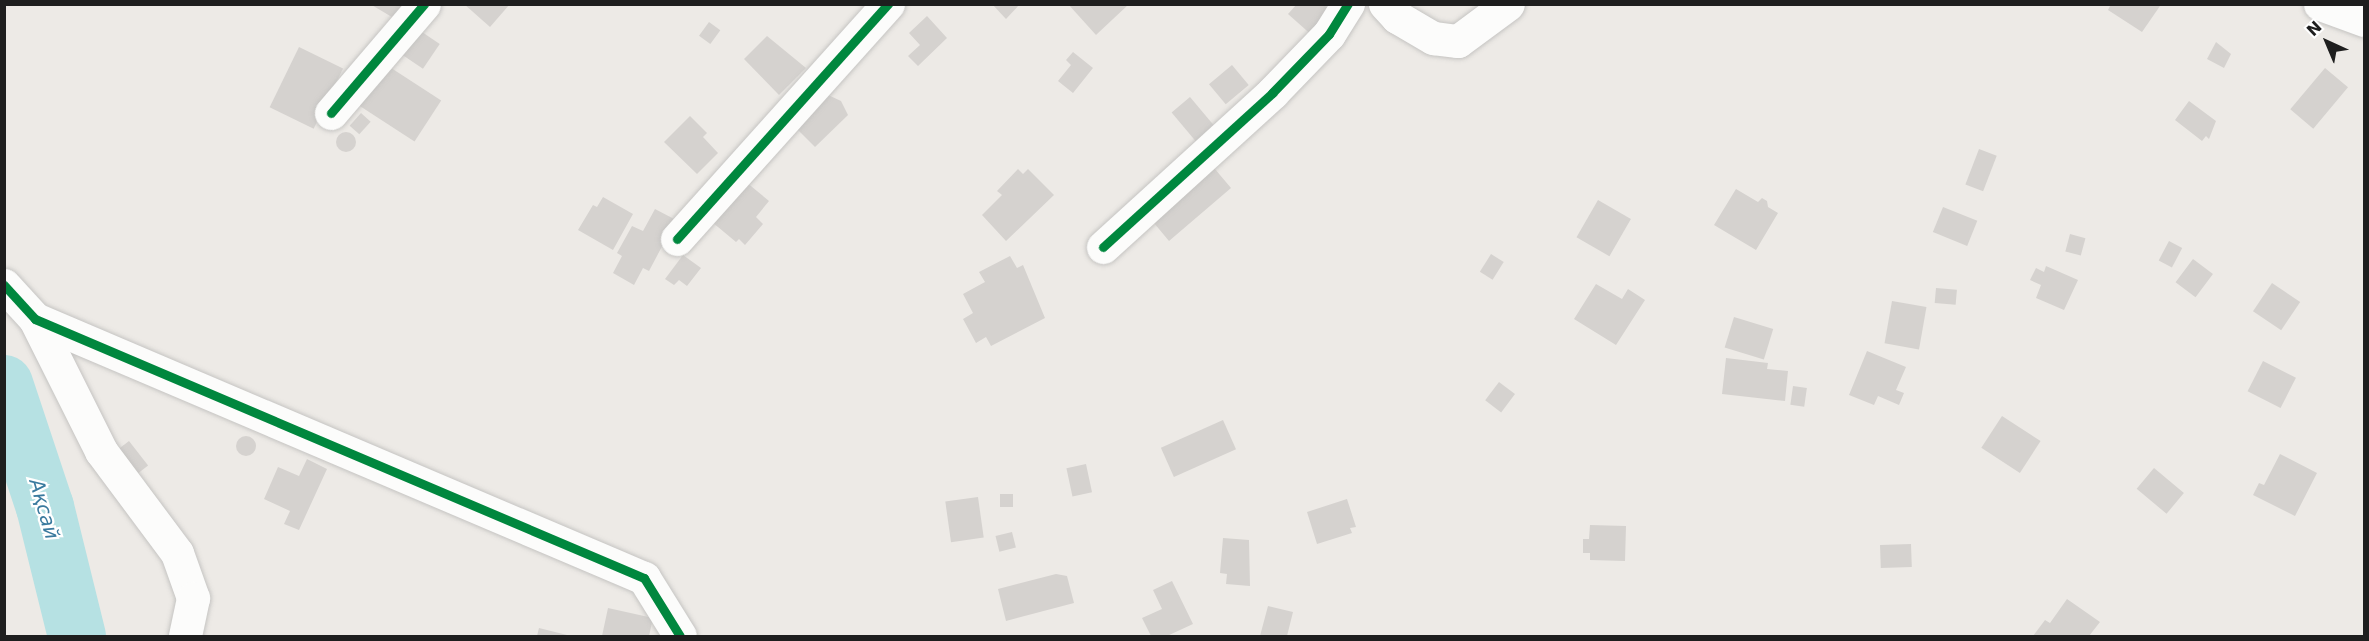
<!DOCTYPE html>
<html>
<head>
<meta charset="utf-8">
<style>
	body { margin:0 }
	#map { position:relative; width:2369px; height:641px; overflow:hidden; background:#edeae6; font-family:"DejaVu Sans",sans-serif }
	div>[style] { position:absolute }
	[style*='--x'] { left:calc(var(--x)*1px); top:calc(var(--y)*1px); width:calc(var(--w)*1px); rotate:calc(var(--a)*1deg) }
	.river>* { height:58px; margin:-29px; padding:0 29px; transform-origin:29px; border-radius:29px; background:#b6e1e3 }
	.building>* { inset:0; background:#d5d2cf; transform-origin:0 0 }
	.round { border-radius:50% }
	.roads { filter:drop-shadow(0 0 2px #c5c4c2) drop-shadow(0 0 2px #c5c4c2) }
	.minor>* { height:33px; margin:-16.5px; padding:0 16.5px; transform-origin:16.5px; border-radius:16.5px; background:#fcfcfb }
	.cycleway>* { height:9px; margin:-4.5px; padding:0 4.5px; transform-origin:4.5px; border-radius:4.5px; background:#00873e }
	span { translate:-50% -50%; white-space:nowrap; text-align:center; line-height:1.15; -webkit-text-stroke:4.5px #fff; paint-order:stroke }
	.water-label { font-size:20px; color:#3a7a9e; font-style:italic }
	.frame { position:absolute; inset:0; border:6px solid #1e1e1e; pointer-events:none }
	.north { position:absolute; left:2297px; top:12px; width:60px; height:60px; -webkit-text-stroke:4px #fff; paint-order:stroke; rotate:316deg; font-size:16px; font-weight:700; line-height:24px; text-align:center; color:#1e1e1e }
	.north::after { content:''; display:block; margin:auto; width:21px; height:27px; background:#1e1e1e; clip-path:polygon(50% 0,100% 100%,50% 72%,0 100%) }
</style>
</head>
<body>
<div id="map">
	<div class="river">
		<i style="--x:4;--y:384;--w:130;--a:71.6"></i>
		<i style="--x:45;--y:507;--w:133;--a:76.1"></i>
	</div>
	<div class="building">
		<i style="clip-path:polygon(370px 4px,412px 4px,402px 23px)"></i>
		<i style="clip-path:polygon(464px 4px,510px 4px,490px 27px)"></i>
		<i style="clip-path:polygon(992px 4px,1020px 4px,1006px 19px)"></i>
		<i style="clip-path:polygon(1068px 4px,1129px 4px,1096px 35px)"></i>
		<i style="clip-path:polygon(1297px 4px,1323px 4px,1335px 15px,1315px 38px,1288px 14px)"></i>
		<i style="clip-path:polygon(2111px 4px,2157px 4px,2160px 6px,2142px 32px,2108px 10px)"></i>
		<i style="clip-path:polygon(927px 16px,947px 38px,918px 66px,908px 56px,920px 45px,909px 33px)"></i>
		<i style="left:709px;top:22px;width:14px;height:17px;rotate:36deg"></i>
		<i style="left:419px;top:30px;width:25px;height:30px;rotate:34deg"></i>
		<i style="clip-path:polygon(767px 36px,806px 68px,779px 95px,744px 59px)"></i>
		<i style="clip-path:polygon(2216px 42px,2231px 54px,2224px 68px,2207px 59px)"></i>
		<i style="left:299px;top:47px;width:49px;height:67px;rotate:26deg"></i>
		<i style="clip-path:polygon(1073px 52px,1093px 68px,1073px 93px,1058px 81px,1071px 65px,1066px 60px)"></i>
		<i style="left:385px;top:64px;width:67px;height:49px;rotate:33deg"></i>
		<i style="left:1232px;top:65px;width:26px;height:30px;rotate:50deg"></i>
		<i style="left:2325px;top:68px;width:30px;height:54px;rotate:40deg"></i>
		<i style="clip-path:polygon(826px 94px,841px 101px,848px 115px,815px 147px,794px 126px)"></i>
		<i style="left:1190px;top:97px;width:47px;height:24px;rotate:50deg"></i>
		<i style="clip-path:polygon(2189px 101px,2216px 121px,2209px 139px,2206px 136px,2202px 141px,2175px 120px)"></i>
		<i style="left:361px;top:113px;width:13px;height:17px;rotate:42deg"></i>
		<i style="clip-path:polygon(690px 116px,707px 133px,703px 137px,718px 153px,697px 174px,664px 142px)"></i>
		<i class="round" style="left:336px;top:132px;width:20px;height:20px"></i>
		<i style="left:1979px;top:149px;width:19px;height:38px;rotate:21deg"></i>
		<i style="clip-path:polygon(1209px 162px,1231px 188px,1169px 241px,1154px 223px,1172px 207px,1166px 199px)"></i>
		<i style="clip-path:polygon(1018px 169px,1023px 174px,1028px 169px,1054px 195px,1006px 241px,982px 215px,1002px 195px,997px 191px)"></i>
		<i style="clip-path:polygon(746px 182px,769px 201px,756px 217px,763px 224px,745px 245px,739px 239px,736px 242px,712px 222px)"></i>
		<i style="clip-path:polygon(1736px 189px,1758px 202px,1762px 198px,1767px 201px,1768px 207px,1778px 213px,1756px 250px,1714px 225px)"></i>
		<i style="clip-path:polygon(603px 197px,633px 214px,613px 250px,578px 230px,593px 205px,597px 207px)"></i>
		<i style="left:1598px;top:200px;width:38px;height:43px;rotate:30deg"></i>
		<i style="left:1943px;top:207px;width:37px;height:27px;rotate:22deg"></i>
		<i style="clip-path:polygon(655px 209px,676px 220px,649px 271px,643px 268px,634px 285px,613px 273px,622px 256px,617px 253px,632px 226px,643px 231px)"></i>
		<i style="left:2070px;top:234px;width:16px;height:18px;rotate:15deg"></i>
		<i style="left:2169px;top:241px;width:15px;height:22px;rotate:28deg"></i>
		<i style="left:1491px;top:254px;width:15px;height:21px;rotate:32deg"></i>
		<i style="clip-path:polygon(683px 255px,701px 268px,687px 286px,679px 280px,674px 285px,665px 279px)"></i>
		<i style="clip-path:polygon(1010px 256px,1017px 268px,1023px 265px,1045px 318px,991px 346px,986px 337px,976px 343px,963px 319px,973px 313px,963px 294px,985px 282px,979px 272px)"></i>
		<i style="left:2193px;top:259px;width:25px;height:29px;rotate:37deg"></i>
		<i style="clip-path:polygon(2046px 266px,2078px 280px,2064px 310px,2036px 298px,2041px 285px,2030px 280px,2036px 268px,2044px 272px)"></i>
		<i style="left:2272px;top:283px;width:34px;height:34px;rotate:34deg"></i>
		<i style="clip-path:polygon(1596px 284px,1622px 299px,1628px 289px,1645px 300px,1616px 345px,1574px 319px)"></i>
		<i style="left:1936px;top:288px;width:21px;height:15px;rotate:5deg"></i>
		<i style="left:1892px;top:301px;width:35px;height:43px;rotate:10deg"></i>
		<i style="left:1734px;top:317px;width:41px;height:32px;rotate:17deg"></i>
		<i style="clip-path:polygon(1867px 351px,1906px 367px,1896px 390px,1904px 393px,1899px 405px,1878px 396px,1874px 405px,1849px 395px)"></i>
		<i style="clip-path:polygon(1726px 358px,1768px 363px,1767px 369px,1788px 371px,1785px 401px,1722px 394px)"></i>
		<i style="left:2263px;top:361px;width:37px;height:34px;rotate:27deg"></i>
		<i style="left:1499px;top:382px;width:20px;height:23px;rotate:37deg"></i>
		<i style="left:1793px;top:386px;width:14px;height:19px;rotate:8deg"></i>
		<i style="left:2002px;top:416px;width:46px;height:38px;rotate:33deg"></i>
		<i style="left:1223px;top:420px;width:32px;height:68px;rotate:66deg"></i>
		<i class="round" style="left:236px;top:436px;width:20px;height:20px"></i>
		<i style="left:129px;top:441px;width:31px;height:18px;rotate:52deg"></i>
		<i style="clip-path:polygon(2280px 454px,2317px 473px,2295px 516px,2253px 495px,2259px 483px,2264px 485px)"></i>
		<i style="clip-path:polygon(307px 459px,327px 469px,299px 530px,284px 524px,290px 511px,264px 499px,278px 467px,299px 476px)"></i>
		<i style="left:1086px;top:464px;width:29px;height:20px;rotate:78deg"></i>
		<i style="left:2154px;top:468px;width:39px;height:27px;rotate:40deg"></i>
		<i style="left:1000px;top:494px;width:13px;height:13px"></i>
		<i style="left:978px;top:497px;width:41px;height:33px;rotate:82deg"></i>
		<i style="clip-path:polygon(1347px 499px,1356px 527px,1350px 528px,1352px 533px,1317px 544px,1307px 512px)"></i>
		<i style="clip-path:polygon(1590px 525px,1626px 526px,1625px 561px,1590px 560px,1590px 553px,1583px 553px,1583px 539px,1589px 539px)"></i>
		<i style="left:1012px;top:532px;width:16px;height:17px;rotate:76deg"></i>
		<i style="clip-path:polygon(1223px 538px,1249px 540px,1250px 586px,1226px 584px,1227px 574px,1220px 573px)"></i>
		<i style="left:1911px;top:544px;width:23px;height:31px;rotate:88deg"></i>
		<i style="clip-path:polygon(1056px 574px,1067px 576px,1074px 603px,1006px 621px,998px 589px)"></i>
		<i style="clip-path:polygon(1172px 581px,1193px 624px,1167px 636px,1151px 636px,1142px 618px,1162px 609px,1153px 590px)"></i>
		<i style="clip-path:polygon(2067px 599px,2100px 622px,2089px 636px,2033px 636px,2045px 620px,2050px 623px)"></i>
		<i style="clip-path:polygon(1268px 606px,1293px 612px,1287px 636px,1260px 636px)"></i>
		<i style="clip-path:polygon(608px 608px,653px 618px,649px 636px,602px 636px)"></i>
		<i style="clip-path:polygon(539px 628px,571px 636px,537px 636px)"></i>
	</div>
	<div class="roads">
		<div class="minor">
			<i style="--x:1385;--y:4;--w:18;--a:47"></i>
			<i style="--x:1397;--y:17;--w:42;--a:30.3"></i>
			<i style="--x:1433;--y:38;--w:25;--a:7"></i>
			<i style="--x:1458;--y:41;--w:62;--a:-36.5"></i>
			<i style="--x:2320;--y:4;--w:47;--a:20"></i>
			<i style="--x:331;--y:113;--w:143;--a:-49.5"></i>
			<i style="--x:677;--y:239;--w:316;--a:-48.1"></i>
			<i style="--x:1103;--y:247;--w:229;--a:-42.3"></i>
			<i style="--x:1272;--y:93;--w:82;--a:-46"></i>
			<i style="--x:1329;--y:34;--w:36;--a:-58"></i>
			<i style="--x:4;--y:285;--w:46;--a:47.6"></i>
			<i style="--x:35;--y:319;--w:662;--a:23.04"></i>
			<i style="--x:644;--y:578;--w:68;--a:58.2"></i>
			<i style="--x:35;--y:319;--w:148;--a:63.4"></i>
			<i style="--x:101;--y:451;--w:127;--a:53.3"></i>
			<i style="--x:177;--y:553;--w:48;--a:70.4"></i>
			<i style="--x:193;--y:598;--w:39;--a:102"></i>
		</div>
	</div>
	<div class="cycleway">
		<i style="--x:331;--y:113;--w:143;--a:-49.5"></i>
		<i style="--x:677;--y:239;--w:316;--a:-48.1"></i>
		<i style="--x:1103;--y:247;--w:229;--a:-42.3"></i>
		<i style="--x:1272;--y:93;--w:82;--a:-46"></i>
		<i style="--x:1329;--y:34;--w:36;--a:-58"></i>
		<i style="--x:4;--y:285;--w:46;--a:47.6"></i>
		<i style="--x:35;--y:319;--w:662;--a:23.04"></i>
		<i style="--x:644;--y:578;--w:68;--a:58.2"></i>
	</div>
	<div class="water-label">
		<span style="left:44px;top:509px;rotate:74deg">Ақсай</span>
	</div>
	<div class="frame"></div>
	<div class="north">N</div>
</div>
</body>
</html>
